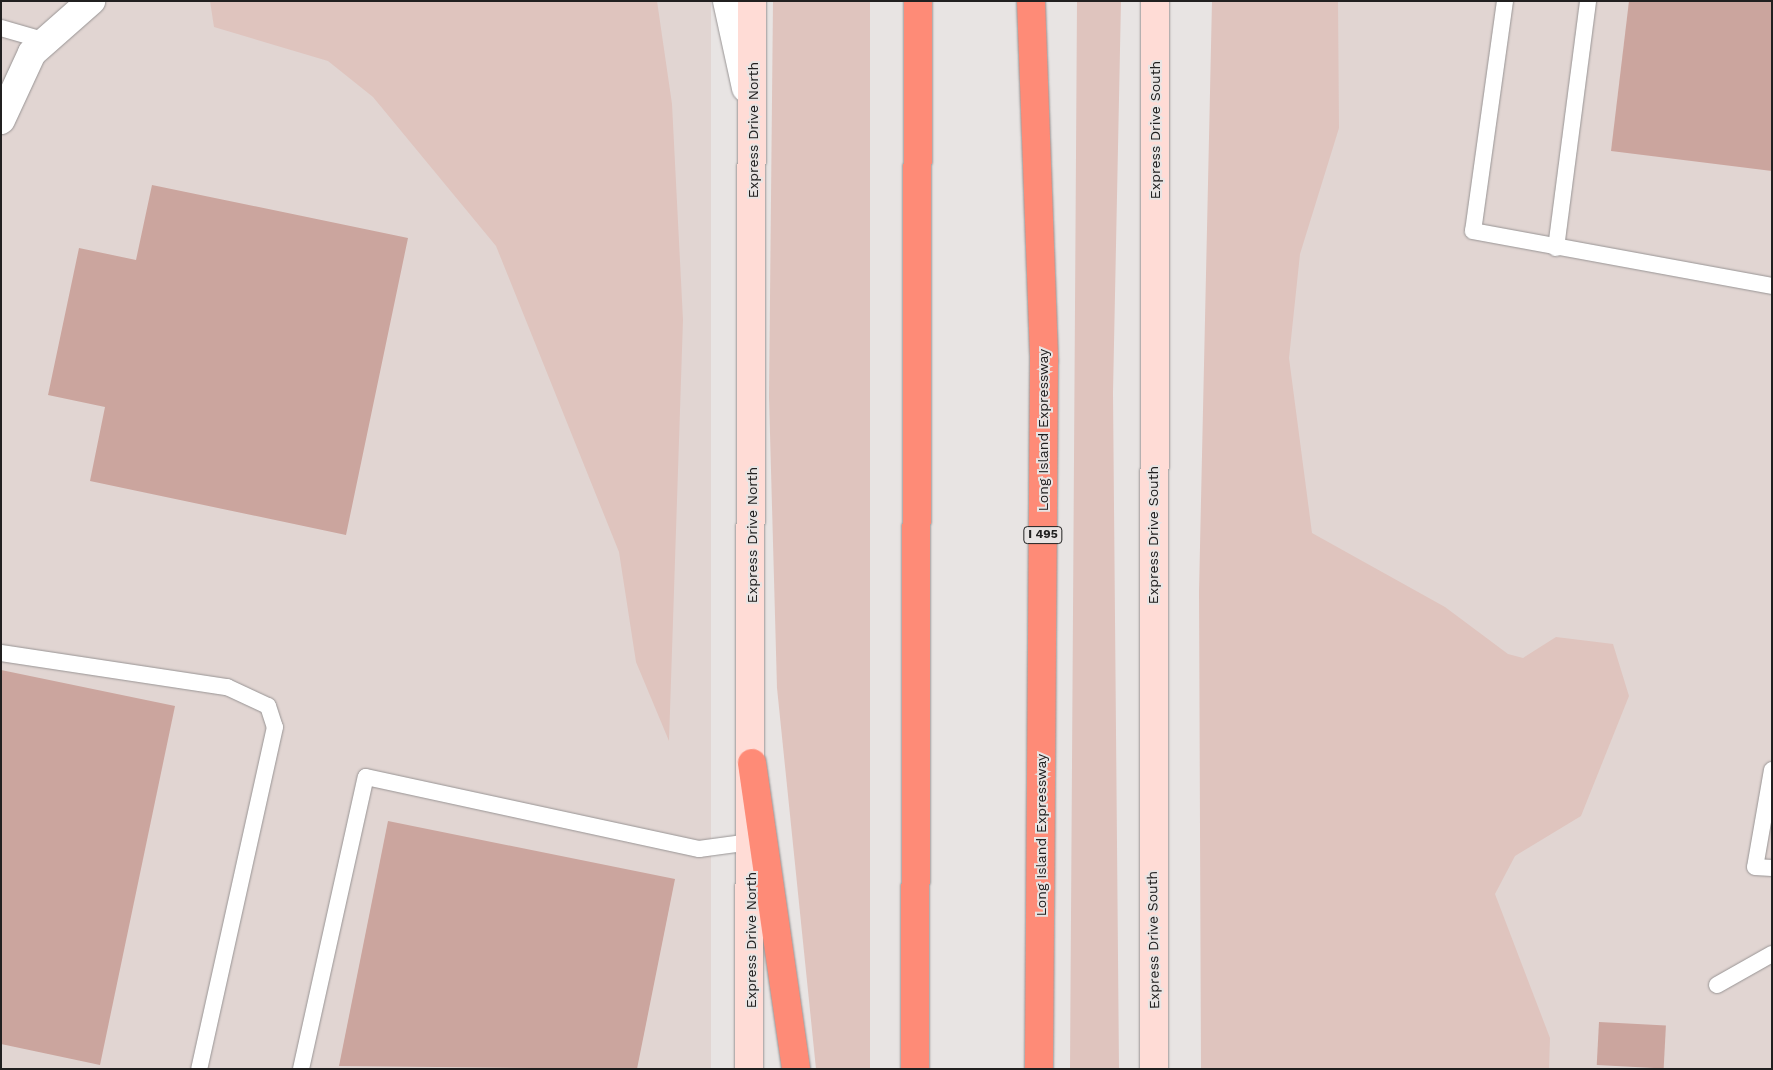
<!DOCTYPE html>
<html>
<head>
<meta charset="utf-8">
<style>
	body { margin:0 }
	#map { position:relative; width:1773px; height:1070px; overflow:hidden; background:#e8e4e3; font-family:"Work Sans",sans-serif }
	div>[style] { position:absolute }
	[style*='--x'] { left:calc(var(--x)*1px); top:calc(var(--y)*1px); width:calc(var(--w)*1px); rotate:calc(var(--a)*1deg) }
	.built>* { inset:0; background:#e1d5d2; transform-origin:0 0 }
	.green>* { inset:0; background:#dfc4be }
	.building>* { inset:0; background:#cba59e; transform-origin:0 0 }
	.roads { filter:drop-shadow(0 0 1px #989494) drop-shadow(0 0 1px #989494) }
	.service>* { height:16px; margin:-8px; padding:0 8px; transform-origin:8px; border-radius:8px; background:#fff }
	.minor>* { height:28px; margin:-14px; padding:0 14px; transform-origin:14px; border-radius:14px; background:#fff }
	.tertiary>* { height:28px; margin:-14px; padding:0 14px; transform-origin:14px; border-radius:14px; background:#fff }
	.secondary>* { height:28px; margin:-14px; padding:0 14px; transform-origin:14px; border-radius:14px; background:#ffdcd6 }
	.motorway>* { height:28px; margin:-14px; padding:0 14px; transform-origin:14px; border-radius:14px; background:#fe8b77 }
	span { translate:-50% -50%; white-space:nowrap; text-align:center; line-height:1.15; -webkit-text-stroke:4px #e8e4e3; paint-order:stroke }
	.shield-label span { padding:1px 4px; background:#e8e4e3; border:1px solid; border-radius:4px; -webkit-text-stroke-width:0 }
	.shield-label { font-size:12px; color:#212020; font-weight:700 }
	.street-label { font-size:14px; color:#212020 }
	.frame { position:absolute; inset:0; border:2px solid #212020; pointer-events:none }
</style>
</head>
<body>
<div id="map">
	<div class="built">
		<i style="left:1px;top:1px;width:710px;height:1068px"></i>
		<i style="left:1232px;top:1px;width:540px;height:1068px"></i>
	</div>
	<div class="green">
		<i style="clip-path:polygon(210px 1px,657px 1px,672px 104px,683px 320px,669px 741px,636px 662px,619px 552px,496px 246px,373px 97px,328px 61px,214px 27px)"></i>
		<i style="clip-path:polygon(773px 1px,870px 1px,870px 1069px,816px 1069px,777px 688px,769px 397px)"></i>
		<i style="clip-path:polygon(1077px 1px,1121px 1px,1113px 393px,1119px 1069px,1070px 1069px)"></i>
		<i style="clip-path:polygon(1212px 1px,1338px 1px,1339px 128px,1300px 254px,1289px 358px,1312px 533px,1445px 607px,1508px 654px,1523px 658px,1556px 637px,1613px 644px,1629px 696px,1581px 816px,1515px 856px,1495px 894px,1550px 1038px,1549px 1069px,1201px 1069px,1199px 592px)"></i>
	</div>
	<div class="building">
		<i style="clip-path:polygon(1629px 1px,1772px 1px,1772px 171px,1611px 151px)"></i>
		<i style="clip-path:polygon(152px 185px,408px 238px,346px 535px,90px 481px,105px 407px,48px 395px,79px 248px,136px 260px)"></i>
		<i style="clip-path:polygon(1px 670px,175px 706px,100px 1065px,1px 1044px)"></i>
		<i style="clip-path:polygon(388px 821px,675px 879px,637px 1069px,339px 1066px)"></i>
		<i style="left:1599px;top:1022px;width:67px;height:43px;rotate:3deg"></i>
	</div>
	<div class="roads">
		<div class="service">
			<i style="--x:1505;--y:1;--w:232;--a:97.9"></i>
			<i style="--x:1473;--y:231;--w:304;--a:10.4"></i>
			<i style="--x:1;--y:28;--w:47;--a:16.1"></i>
			<i style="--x:1556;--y:248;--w:249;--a:-82.6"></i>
			<i style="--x:1;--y:653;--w:229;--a:8.6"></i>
			<i style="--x:227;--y:687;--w:45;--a:24.9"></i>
			<i style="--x:268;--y:706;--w:22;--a:72"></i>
			<i style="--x:275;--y:727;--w:350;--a:102.5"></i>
			<i style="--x:1772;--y:770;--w:98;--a:99.9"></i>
			<i style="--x:1755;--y:867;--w:17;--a:3"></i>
			<i style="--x:1717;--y:985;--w:63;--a:-29.4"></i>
			<i style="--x:301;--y:1069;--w:299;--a:-77.5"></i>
			<i style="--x:366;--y:777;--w:341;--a:12.2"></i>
			<i style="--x:699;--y:849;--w:52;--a:-7.7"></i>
		</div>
		<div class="minor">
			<i style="--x:1;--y:120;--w:74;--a:-65.2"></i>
			<i style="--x:32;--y:53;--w:79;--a:-41.4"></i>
		</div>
		<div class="tertiary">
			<i style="--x:727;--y:1;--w:89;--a:77.7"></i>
		</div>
		<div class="secondary">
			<i style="--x:749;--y:1069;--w:1068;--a:-89.84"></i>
			<i style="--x:1154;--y:1069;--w:1068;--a:-89.95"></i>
		</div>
		<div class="motorway">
			<i style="--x:1031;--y:1;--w:361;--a:87.9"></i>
			<i style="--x:1044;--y:362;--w:707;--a:90.41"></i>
			<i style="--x:752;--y:763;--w:309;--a:81.8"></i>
			<i style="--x:915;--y:1069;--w:1068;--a:-89.84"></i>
		</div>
	</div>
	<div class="shield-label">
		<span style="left:1043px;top:535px">I 495</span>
	</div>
	<div class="street-label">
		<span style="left:753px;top:130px;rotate:-90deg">Express Drive North</span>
		<span style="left:1155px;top:130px;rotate:-90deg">Express Drive South</span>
		<span style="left:1043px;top:430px;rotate:-90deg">Long Island Expressway</span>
		<span style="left:752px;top:535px;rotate:-90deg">Express Drive North</span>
		<span style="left:1153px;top:535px;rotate:-90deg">Express Drive South</span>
		<span style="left:1041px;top:835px;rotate:-90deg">Long Island Expressway</span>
		<span style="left:751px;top:940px;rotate:-90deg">Express Drive North</span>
		<span style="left:1153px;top:940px;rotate:-91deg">Express Drive South</span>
	</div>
	<div class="frame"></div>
</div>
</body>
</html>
